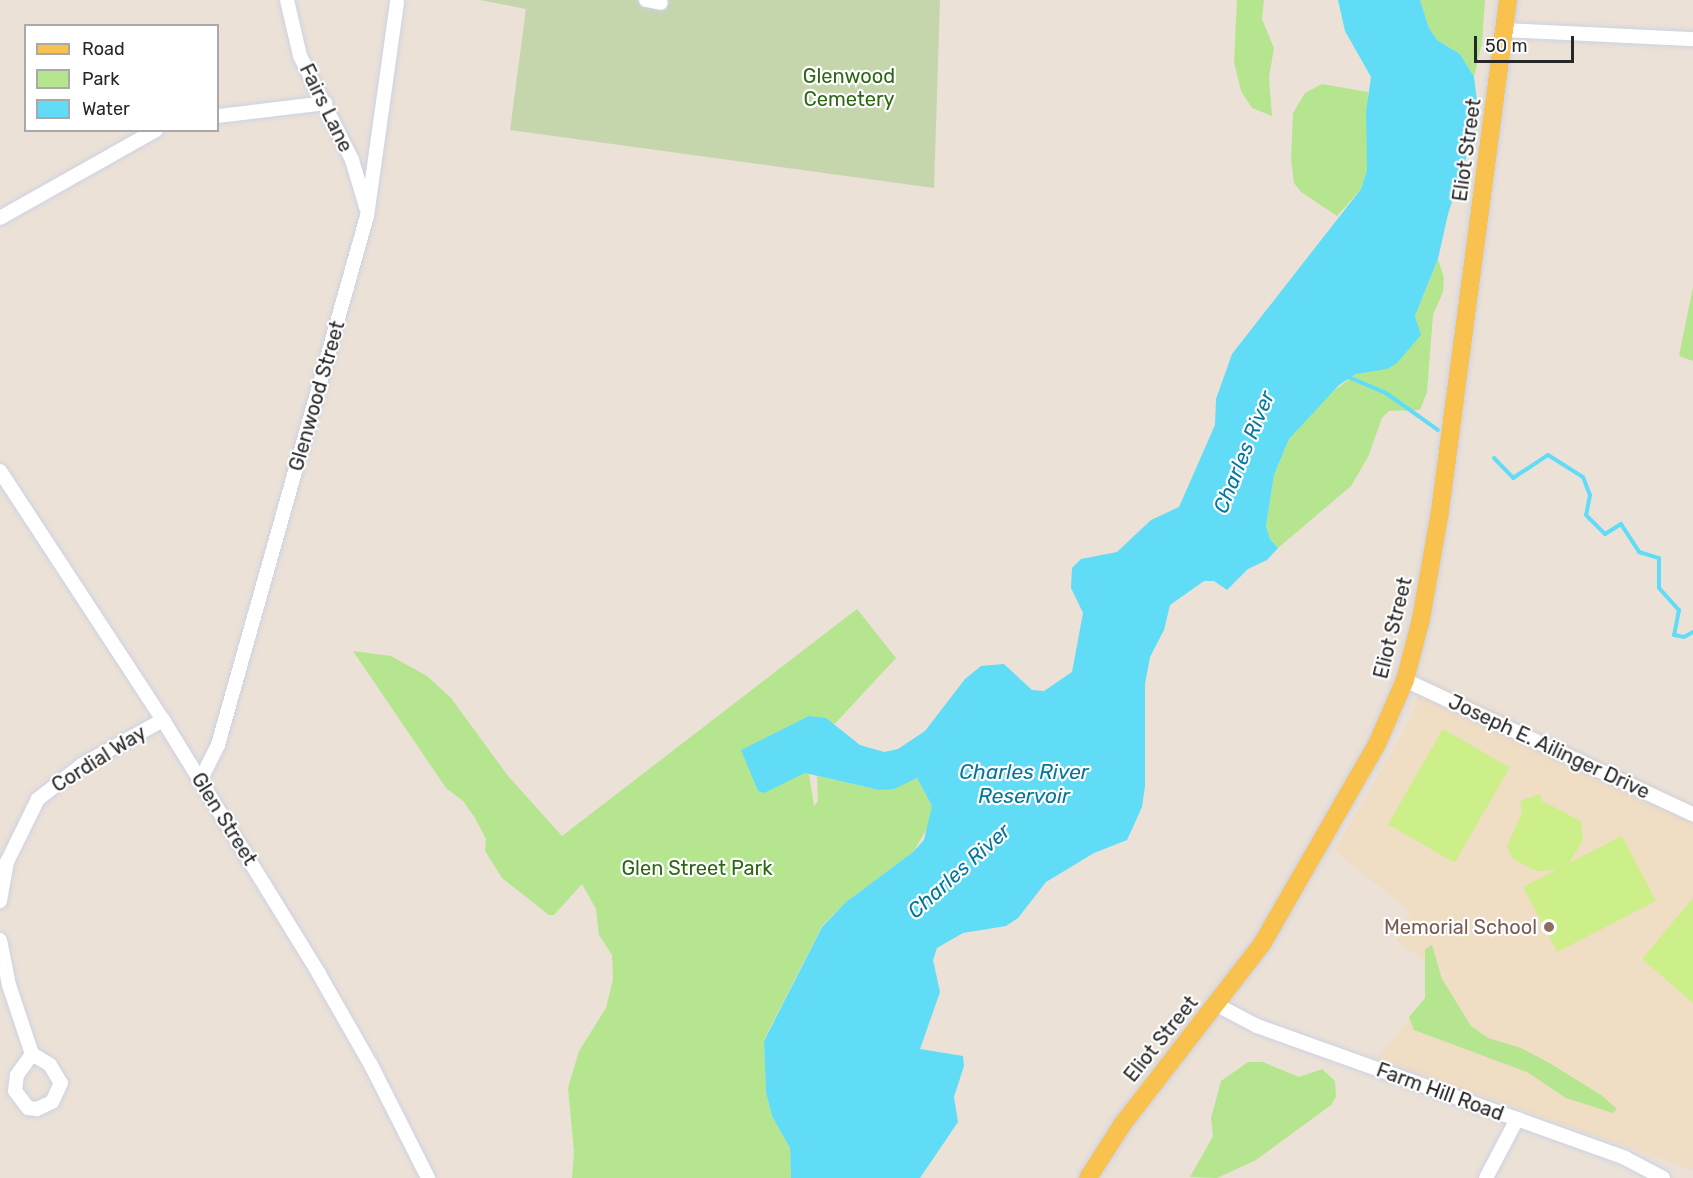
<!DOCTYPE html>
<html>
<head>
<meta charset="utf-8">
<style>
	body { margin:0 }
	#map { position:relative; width:1693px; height:1178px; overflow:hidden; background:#ebe1d7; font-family:Rubik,sans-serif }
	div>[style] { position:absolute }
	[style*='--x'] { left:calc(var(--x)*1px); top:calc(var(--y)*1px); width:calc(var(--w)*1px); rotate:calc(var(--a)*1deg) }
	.education>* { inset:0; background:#efddc4 }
	.green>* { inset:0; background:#b5e68f }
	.cemetery>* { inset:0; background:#c5d6ad }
	.pitch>* { inset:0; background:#cdef89; transform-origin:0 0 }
	.water>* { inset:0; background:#61dcf6 }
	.stream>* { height:4px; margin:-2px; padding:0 2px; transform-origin:2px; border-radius:2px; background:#61dcf6 }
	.roads { filter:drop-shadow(0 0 2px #ccd2e2) drop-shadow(0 0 2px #ccd2e2) }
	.minor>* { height:14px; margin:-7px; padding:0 7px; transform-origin:7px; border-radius:7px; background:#fff }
	.major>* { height:18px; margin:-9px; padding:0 9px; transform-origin:9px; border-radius:9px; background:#f9c14e }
	.dots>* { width:16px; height:16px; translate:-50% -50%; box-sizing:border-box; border:3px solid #fff; border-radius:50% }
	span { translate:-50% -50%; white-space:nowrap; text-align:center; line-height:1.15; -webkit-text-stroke:4.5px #fff; paint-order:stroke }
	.park-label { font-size:20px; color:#2d6714 }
	.street-label { font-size:20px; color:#272727 }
	.education-label { font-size:20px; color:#785e54 }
	.right { translate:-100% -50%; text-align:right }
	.water-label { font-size:21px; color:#04779e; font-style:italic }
	.legend { position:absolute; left:24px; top:24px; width:195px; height:108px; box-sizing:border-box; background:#fff; border:2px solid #a9a9a9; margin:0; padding:8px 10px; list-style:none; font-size:18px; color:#272727 }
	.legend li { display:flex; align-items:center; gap:12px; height:30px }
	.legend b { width:30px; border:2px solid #a9a9a9 }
	.scale { position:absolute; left:1474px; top:36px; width:100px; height:27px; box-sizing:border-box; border:3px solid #272727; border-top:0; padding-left:8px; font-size:18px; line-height:21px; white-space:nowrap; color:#272727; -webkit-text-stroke:4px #fff; paint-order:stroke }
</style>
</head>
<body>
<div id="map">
	<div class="education">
		<i style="clip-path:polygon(1424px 677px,1693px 804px,1693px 1170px,1377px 1059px,1444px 975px,1397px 941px,1411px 912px,1335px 851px,1412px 716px)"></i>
	</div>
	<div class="green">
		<i style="clip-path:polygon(1237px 0,1264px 0,1262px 19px,1274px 48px,1269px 77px,1272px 116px,1252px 108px,1241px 91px,1234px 62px)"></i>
		<i style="clip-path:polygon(1420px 0,1485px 0,1482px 43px,1474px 77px,1460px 54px,1437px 40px,1429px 28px)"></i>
		<i style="clip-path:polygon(1322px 84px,1368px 92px,1367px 170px,1361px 189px,1337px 216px,1301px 192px,1294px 183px,1291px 159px,1293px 113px,1305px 93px)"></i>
		<i style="clip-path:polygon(1438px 259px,1444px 278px,1443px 292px,1433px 315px,1427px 392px,1420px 410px,1389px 411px,1382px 418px,1368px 457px,1351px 486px,1278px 548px,1270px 539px,1266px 526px,1274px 475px,1289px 439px,1323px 399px,1356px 374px,1370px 371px,1418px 326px,1415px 316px)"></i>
		<i style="clip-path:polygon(1693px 287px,1693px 361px,1679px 356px)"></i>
		<i style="clip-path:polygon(857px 609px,896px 658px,830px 729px,807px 761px,814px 806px,818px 801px,817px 776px,879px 790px,917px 778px,932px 806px,931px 822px,913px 852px,846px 902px,822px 926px,764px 1040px,766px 1093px,772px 1116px,790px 1148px,791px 1178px,572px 1178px,574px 1152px,568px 1088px,579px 1051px,606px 1008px,613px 979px,612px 955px,599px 935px,596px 909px,582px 884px,554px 915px,549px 915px,502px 878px,485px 851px,486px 839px,475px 818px,463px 801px,446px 788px,353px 651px,391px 656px,427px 676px,451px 698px,508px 776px,562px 836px)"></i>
		<i style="clip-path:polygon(1432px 945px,1442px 979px,1471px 1026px,1488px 1038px,1521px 1048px,1551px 1064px,1601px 1095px,1617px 1109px,1613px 1113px,1566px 1098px,1527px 1072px,1414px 1030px,1409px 1017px,1425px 998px,1425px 949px)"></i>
		<i style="clip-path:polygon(1248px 1062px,1263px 1062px,1299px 1077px,1322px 1069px,1335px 1081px,1336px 1097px,1331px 1105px,1256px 1160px,1217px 1178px,1190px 1177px,1213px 1136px,1211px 1118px,1221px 1081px)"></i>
	</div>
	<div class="cemetery">
		<i style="clip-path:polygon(480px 0,940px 0,934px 188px,510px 130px,526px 9px)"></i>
	</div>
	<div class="pitch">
		<i style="left:1443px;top:729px;width:77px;height:110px;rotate:30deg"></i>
		<i style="clip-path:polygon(1540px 794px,1542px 801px,1581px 821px,1583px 840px,1569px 863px,1622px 836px,1656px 901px,1557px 952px,1523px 887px,1556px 870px,1536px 871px,1513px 859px,1507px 847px,1522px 812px,1520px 801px)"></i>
		<i style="clip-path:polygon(1693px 898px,1693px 1003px,1642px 959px)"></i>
	</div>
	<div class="water">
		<i style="clip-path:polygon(1338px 0,1420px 0,1429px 28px,1437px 40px,1460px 54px,1474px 77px,1478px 109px,1475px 129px,1448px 214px,1438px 259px,1415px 316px,1421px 335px,1397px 363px,1387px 369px,1356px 374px,1339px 385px,1289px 439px,1274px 475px,1266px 526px,1270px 539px,1278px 548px,1267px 560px,1248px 569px,1227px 590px,1214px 581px,1204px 581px,1170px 605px,1164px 630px,1150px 657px,1145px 684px,1145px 786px,1142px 807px,1127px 840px,1094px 853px,1046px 882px,1018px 918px,1006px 926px,963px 933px,937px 948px,933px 960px,940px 992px,920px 1049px,963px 1056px,964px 1066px,954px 1097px,958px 1122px,920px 1178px,791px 1178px,790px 1148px,772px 1116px,766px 1093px,764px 1041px,822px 927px,846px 902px,913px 852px,924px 840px,932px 806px,917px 778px,894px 789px,879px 790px,805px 773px,764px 793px,758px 791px,741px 750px,809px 716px,826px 718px,860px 745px,884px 752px,898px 749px,925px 731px,965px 679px,981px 666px,1004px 664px,1032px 690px,1044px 691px,1072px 672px,1083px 613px,1071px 588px,1072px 568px,1081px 559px,1117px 552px,1151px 520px,1179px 507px,1215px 425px,1216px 399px,1232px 354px,1361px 189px,1367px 170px,1366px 112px,1371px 77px,1345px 31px)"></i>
	</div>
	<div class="stream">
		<i style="--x:1346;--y:376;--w:43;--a:23"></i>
		<i style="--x:1386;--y:393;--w:64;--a:35.4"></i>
		<i style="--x:1494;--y:458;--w:28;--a:46"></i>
		<i style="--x:1513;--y:478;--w:42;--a:-33.3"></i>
		<i style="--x:1548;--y:455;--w:41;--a:32.2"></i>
		<i style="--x:1583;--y:477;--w:19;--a:69"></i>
		<i style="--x:1590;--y:495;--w:20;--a:101"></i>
		<i style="--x:1586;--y:515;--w:27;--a:45"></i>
		<i style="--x:1605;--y:534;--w:19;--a:-32"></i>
		<i style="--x:1621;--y:524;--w:33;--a:57"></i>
		<i style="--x:1639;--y:552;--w:21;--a:17"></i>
		<i style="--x:1659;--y:558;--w:30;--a:90"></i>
		<i style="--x:1659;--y:588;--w:30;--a:48"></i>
		<i style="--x:1679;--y:610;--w:25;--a:101"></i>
		<i style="--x:1674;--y:635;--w:10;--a:11"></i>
		<i style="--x:1684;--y:637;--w:10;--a:-29"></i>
	</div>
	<div class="roads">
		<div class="minor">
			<i style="--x:287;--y:0;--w:57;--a:76.9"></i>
			<i style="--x:300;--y:56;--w:116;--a:63.4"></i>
			<i style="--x:352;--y:160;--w:49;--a:73.4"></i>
			<i style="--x:646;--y:0;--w:15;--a:11"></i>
			<i style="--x:1506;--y:30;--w:187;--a:2.8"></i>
			<i style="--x:218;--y:116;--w:108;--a:-6.9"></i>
			<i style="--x:0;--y:218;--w:179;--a:-29.4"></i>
			<i style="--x:0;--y:471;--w:298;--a:56.8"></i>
			<i style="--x:163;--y:720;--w:298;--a:58.4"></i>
			<i style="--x:319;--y:974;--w:105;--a:60.3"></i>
			<i style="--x:371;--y:1065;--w:127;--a:63.2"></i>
			<i style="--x:1405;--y:680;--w:318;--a:25"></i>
			<i style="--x:200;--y:781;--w:40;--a:-63.4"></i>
			<i style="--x:218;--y:745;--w:550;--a:-74.27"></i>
			<i style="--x:367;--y:216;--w:216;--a:-82"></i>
			<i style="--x:0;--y:901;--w:40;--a:-80"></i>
			<i style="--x:7;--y:862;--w:70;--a:-63.8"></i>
			<i style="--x:38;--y:799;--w:56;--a:-37.7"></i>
			<i style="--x:82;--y:765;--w:93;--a:-29.1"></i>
			<i style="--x:0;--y:940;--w:46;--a:78.7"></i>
			<i style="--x:9;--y:985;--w:73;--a:71.6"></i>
			<i style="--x:32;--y:1054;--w:21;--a:31"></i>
			<i style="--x:50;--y:1065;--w:21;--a:59"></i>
			<i style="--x:61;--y:1083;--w:21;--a:115"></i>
			<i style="--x:52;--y:1102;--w:17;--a:155"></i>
			<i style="--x:37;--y:1109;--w:9;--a:-174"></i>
			<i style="--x:28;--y:1108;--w:21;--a:-127"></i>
			<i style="--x:15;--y:1091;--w:16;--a:-83"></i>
			<i style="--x:17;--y:1075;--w:26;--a:-54"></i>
			<i style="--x:1217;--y:1005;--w:45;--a:27.7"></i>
			<i style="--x:1257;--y:1026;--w:391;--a:19.7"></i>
			<i style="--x:1625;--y:1158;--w:43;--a:27.8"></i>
			<i style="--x:1486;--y:1178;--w:67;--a:-62.3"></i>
		</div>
		<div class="major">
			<i style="--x:1088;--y:1178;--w:63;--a:-57.3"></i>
			<i style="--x:1122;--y:1125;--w:229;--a:-52.3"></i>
			<i style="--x:1262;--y:944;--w:231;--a:-60.1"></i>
			<i style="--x:1377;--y:744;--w:70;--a:-66.4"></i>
			<i style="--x:1405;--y:680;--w:63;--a:-75.3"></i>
			<i style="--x:1421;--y:619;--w:110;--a:-80"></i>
			<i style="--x:1440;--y:511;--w:516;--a:-82.42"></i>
		</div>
	</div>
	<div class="dots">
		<i style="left:1549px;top:927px;background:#8d6e63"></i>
	</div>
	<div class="park-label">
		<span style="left:849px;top:88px">Glenwood<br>Cemetery</span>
		<span style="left:697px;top:868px">Glen Street Park</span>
	</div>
	<div class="street-label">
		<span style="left:326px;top:108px;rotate:64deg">Fairs Lane</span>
		<span style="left:1467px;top:150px;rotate:-82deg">Eliot Street</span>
		<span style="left:317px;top:396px;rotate:-74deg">Glenwood Street</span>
		<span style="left:1393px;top:628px;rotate:-76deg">Eliot Street</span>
		<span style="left:1549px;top:747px;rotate:25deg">Joseph E. Ailinger Drive</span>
		<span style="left:99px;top:759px;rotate:-32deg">Cordial Way</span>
		<span style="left:224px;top:819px;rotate:58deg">Glen Street</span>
		<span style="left:1161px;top:1039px;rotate:-51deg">Eliot Street</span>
		<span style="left:1440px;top:1092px;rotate:20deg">Farm Hill Road</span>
	</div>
	<div class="education-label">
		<span class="right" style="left:1537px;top:927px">Memorial School</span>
	</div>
	<div class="water-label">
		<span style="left:1244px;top:452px;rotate:-68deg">Charles River</span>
		<span style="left:1024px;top:784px">Charles River<br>Reservoir</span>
		<span style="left:959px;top:871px;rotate:-42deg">Charles River</span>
	</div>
	<ul class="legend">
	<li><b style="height:8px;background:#f9c14e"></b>Road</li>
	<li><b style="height:16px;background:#b5e68f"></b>Park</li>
	<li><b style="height:16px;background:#61dcf6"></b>Water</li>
	</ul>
	<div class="scale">50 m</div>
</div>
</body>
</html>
